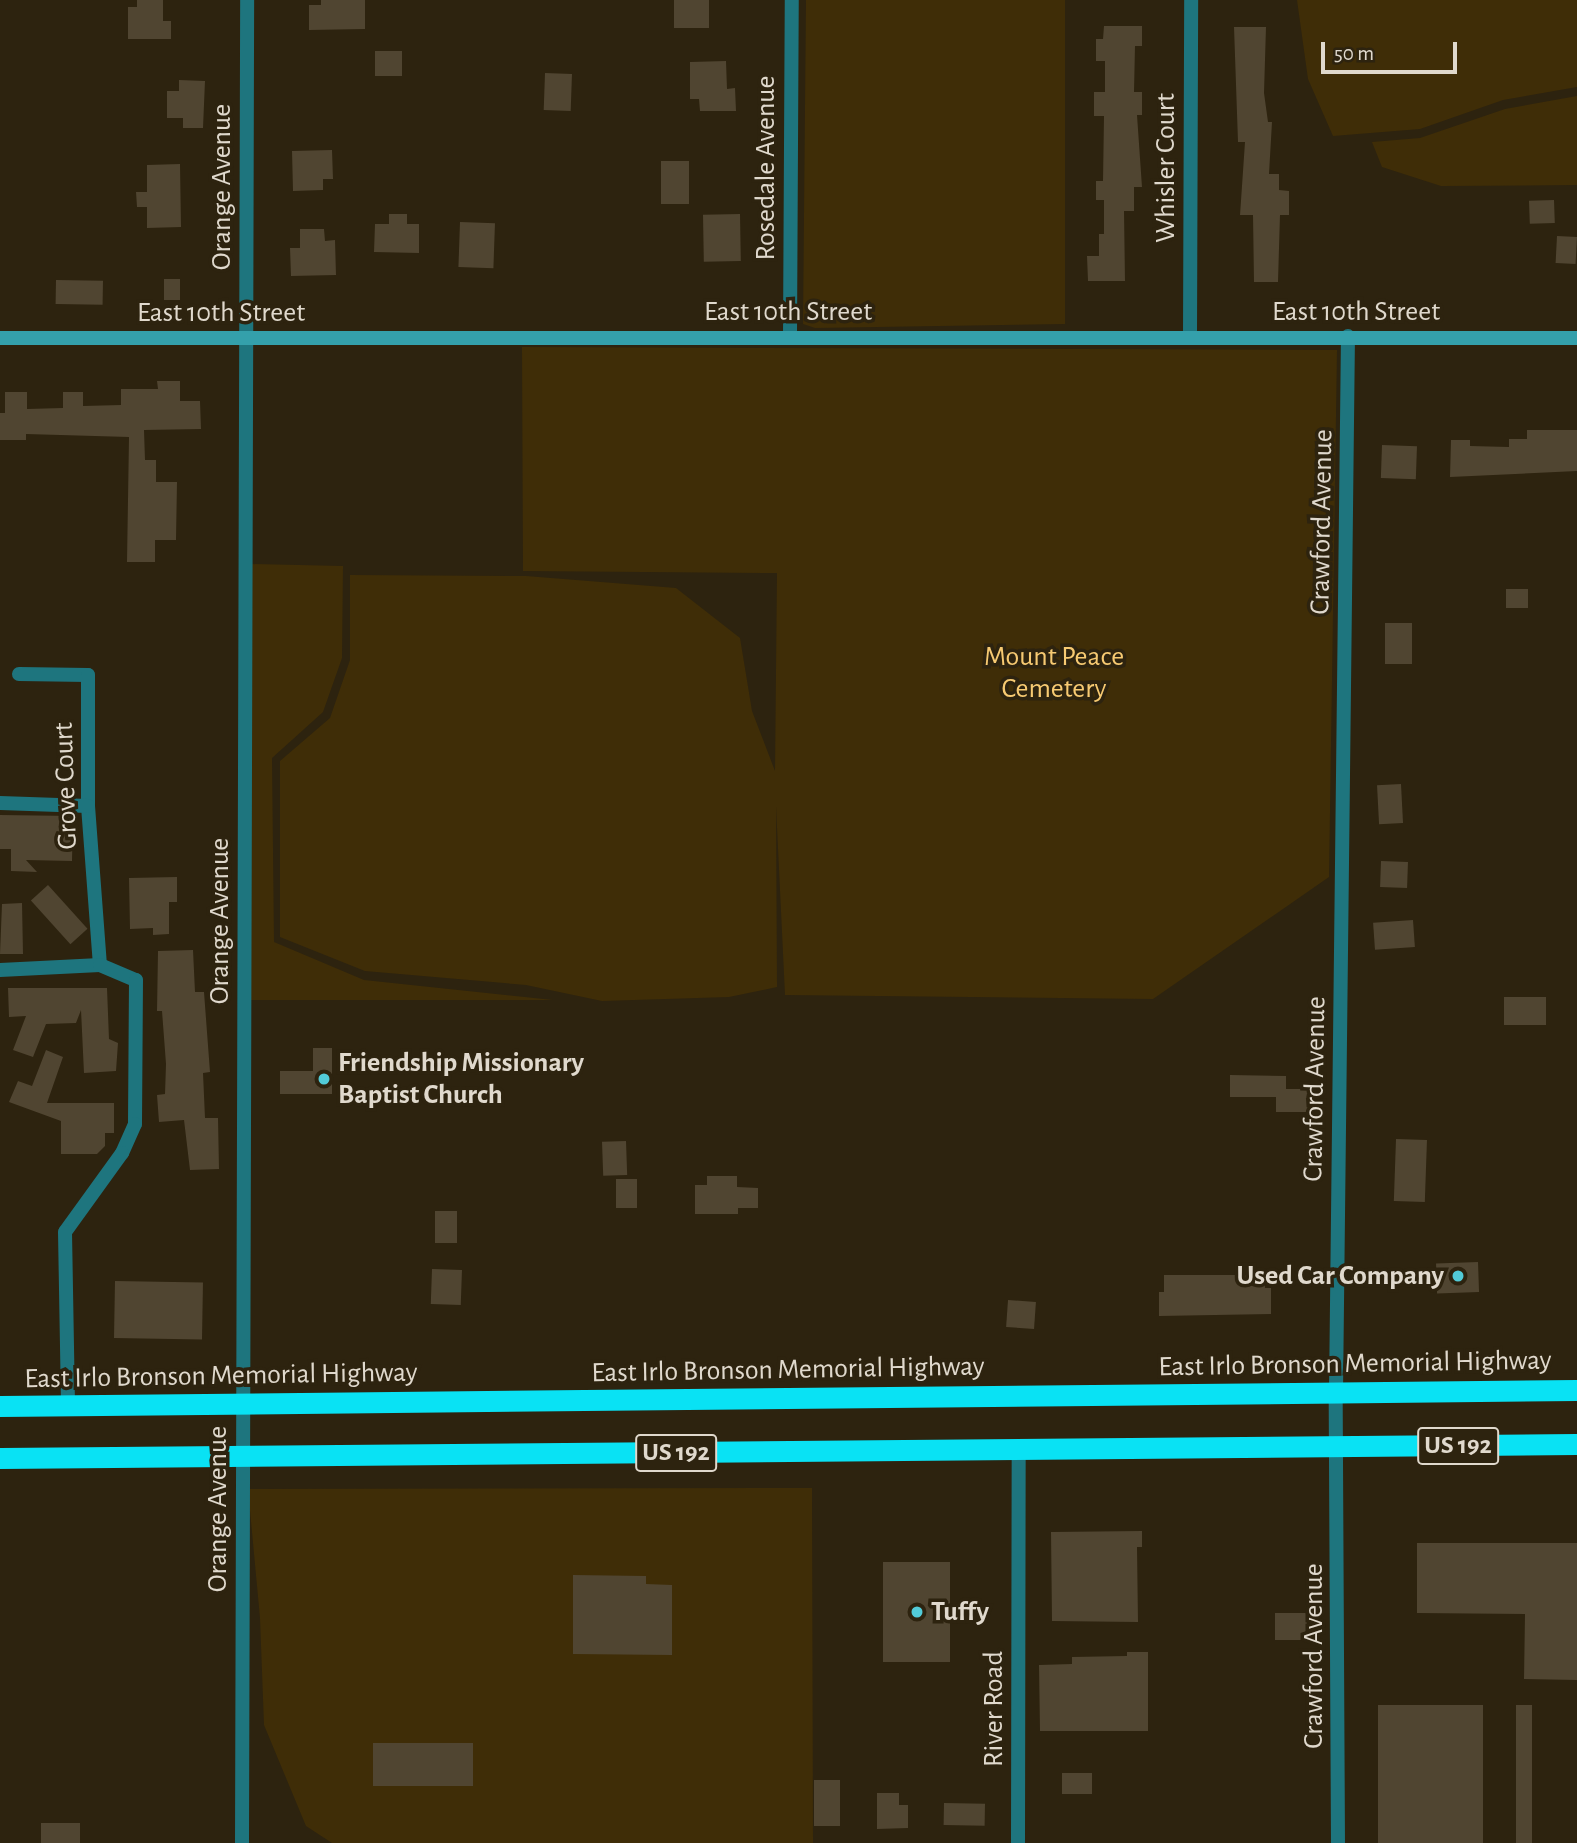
<!DOCTYPE html>
<html>
<head>
<meta charset="utf-8">
<style>
	body { margin:0 }
	#map { position:relative; width:1577px; height:1843px; overflow:hidden; background:#2d230f; font-family:"Alegreya Sans",sans-serif }
	div>[style] { position:absolute }
	[style*='--x'] { left:calc(var(--x)*1px); top:calc(var(--y)*1px); width:calc(var(--w)*1px); rotate:calc(var(--a)*1deg) }
	.green>* { inset:0; background:#3f2d07 }
	.building>* { inset:0; background:#504531; transform-origin:0 0 }
	.street>* { height:14px; margin:-7px; padding:0 7px; transform-origin:7px; border-radius:7px; background:#1e757e }
	.secondary>* { height:14px; margin:-7px; padding:0 7px; transform-origin:7px; border-radius:7px; background:#34a0ab }
	.highway>* { height:21px; margin:-10.5px; padding:0 10.5px; transform-origin:10.5px; border-radius:10.5px; background:#09e2f4 }
	.dots>* { width:19px; height:19px; translate:-50% -50%; box-sizing:border-box; border:4px solid #2d230f; border-radius:50% }
	span { translate:-50% -50%; white-space:nowrap; text-align:center; line-height:1.15; -webkit-text-stroke:7px #2d230f; paint-order:stroke }
	.shield-label span { padding:2px 5px; background:#2d230f; border:2px solid; border-radius:5px; -webkit-text-stroke-width:0 }
	.shield-label { font-size:26px; color:#e0d9cd; font-weight:700 }
	.street-label { font-size:28px; color:#e0d9cd }
	.park-label { font-size:28px; color:#f7ca72 }
	.poi-label { font-size:28px; color:#e0d9cd; font-weight:700 }
	.left { translate:0 -50%; text-align:left }
	.right { translate:-100% -50%; text-align:right }
	.scale { position:absolute; left:1321px; top:42px; width:136px; height:32px; box-sizing:border-box; border:4px solid #e0d9cd; border-top:0; padding-left:9px; font-size:21px; line-height:24px; white-space:nowrap; color:#e0d9cd; -webkit-text-stroke:5px #2d230f; paint-order:stroke }
</style>
</head>
<body>
<div id="map">
	<div class="green">
		<i style="clip-path:polygon(806px 0,1065px 0,1065px 324px,815px 328px,803px 324px)"></i>
		<i style="clip-path:polygon(1297px 0,1577px 0,1577px 87px,1503px 100px,1420px 129px,1333px 136px,1308px 79px)"></i>
		<i style="clip-path:polygon(1577px 96px,1577px 185px,1441px 186px,1382px 167px,1372px 142px,1420px 138px,1505px 109px)"></i>
		<i style="clip-path:polygon(522px 347px,1337px 350px,1329px 877px,1153px 999px,785px 995px,776px 806px,777px 987px,729px 997px,602px 1001px,526px 985px,365px 971px,280px 937px,280px 761px,330px 718px,350px 660px,350px 575px,526px 576px,676px 588px,740px 638px,752px 711px,775px 771px,777px 573px,523px 571px)"></i>
		<i style="clip-path:polygon(250px 564px,343px 566px,342px 658px,323px 712px,272px 758px,274px 942px,364px 980px,553px 1000px,250px 1000px)"></i>
		<i style="clip-path:polygon(812px 1488px,813px 1843px,332px 1843px,306px 1826px,264px 1725px,260px 1618px,248px 1489px)"></i>
	</div>
	<div class="building">
		<i style="clip-path:polygon(137px 0,163px 0,163px 21px,171px 21px,171px 39px,128px 39px,128px 7px,137px 7px)"></i>
		<i style="clip-path:polygon(321px 0,365px 0,365px 29px,309px 30px,309px 5px,321px 5px)"></i>
		<i style="left:674px;top:0;width:35px;height:28px"></i>
		<i style="clip-path:polygon(1104px 26px,1142px 26px,1142px 46px,1135px 46px,1134px 92px,1142px 92px,1142px 115px,1137px 115px,1142px 187px,1134px 187px,1134px 211px,1124px 211px,1125px 281px,1088px 281px,1087px 256px,1099px 256px,1099px 234px,1104px 234px,1104px 200px,1096px 200px,1096px 181px,1103px 181px,1104px 116px,1094px 116px,1094px 92px,1105px 92px,1105px 61px,1096px 61px,1096px 39px,1103px 39px)"></i>
		<i style="clip-path:polygon(1234px 27px,1266px 27px,1264px 93px,1268px 122px,1272px 122px,1269px 174px,1279px 174px,1279px 190px,1289px 191px,1289px 215px,1280px 215px,1278px 282px,1254px 282px,1253px 215px,1240px 215px,1245px 142px,1238px 142px)"></i>
		<i style="left:375px;top:51px;width:27px;height:25px"></i>
		<i style="clip-path:polygon(726px 61px,727px 89px,735px 88px,736px 111px,700px 111px,699px 99px,690px 99px,690px 62px)"></i>
		<i style="left:545px;top:73px;width:27px;height:37px;rotate:2deg"></i>
		<i style="clip-path:polygon(179px 80px,205px 81px,203px 128px,183px 128px,183px 118px,167px 118px,167px 91px,179px 91px)"></i>
		<i style="clip-path:polygon(332px 150px,333px 179px,323px 179px,323px 190px,293px 191px,292px 151px)"></i>
		<i style="left:661px;top:161px;width:28px;height:43px"></i>
		<i style="clip-path:polygon(180px 164px,181px 227px,147px 228px,147px 207px,137px 207px,136px 192px,147px 192px,147px 165px)"></i>
		<i style="left:1554px;top:200px;width:23px;height:25px;rotate:88deg"></i>
		<i style="clip-path:polygon(389px 214px,407px 214px,407px 224px,419px 224px,419px 253px,374px 252px,375px 224px,389px 224px)"></i>
		<i style="left:740px;top:214px;width:47px;height:37px;rotate:89deg"></i>
		<i style="left:460px;top:222px;width:35px;height:45px;rotate:2deg"></i>
		<i style="clip-path:polygon(300px 229px,324px 229px,325px 241px,335px 240px,336px 275px,291px 276px,290px 248px,300px 248px)"></i>
		<i style="left:1557px;top:236px;width:20px;height:27px;rotate:3deg"></i>
		<i style="left:180px;top:279px;width:21px;height:16px;rotate:90deg"></i>
		<i style="left:56px;top:280px;width:47px;height:24px;rotate:1deg"></i>
		<i style="clip-path:polygon(157px 381px,180px 381px,180px 401px,200px 401px,201px 429px,144px 430px,145px 460px,156px 460px,156px 482px,177px 482px,176px 540px,155px 540px,155px 562px,127px 562px,129px 437px,26px 434px,26px 440px,0 440px,0 413px,5px 413px,5px 392px,27px 392px,27px 409px,63px 408px,63px 392px,83px 392px,83px 406px,121px 405px,121px 389px,158px 389px)"></i>
		<i style="clip-path:polygon(1527px 430px,1577px 430px,1577px 471px,1450px 477px,1451px 440px,1470px 440px,1470px 446px,1509px 447px,1509px 439px,1527px 439px)"></i>
		<i style="left:1382px;top:445px;width:35px;height:33px;rotate:2deg"></i>
		<i style="left:1506px;top:589px;width:22px;height:19px"></i>
		<i style="left:1412px;top:623px;width:41px;height:27px;rotate:90deg"></i>
		<i style="left:1401px;top:784px;width:39px;height:24px;rotate:87deg"></i>
		<i style="clip-path:polygon(0 815px,73px 816px,72px 861px,26px 860px,37px 872px,11px 871px,11px 849px,0 849px)"></i>
		<i style="left:1381px;top:861px;width:27px;height:26px;rotate:2deg"></i>
		<i style="clip-path:polygon(177px 877px,177px 902px,169px 902px,169px 934px,153px 935px,153px 928px,130px 929px,129px 878px)"></i>
		<i style="left:48px;top:885px;width:59px;height:23px;rotate:48deg"></i>
		<i style="clip-path:polygon(22px 903px,23px 954px,0 954px,2px 904px)"></i>
		<i style="left:1413px;top:920px;width:27px;height:40px;rotate:86deg"></i>
		<i style="clip-path:polygon(193px 950px,195px 992px,204px 992px,210px 1072px,203px 1073px,205px 1118px,218px 1118px,219px 1169px,190px 1170px,184px 1120px,159px 1122px,157px 1095px,165px 1094px,166px 1064px,162px 1011px,157px 1011px,158px 951px)"></i>
		<i style="clip-path:polygon(8px 988px,107px 988px,109px 1039px,118px 1043px,116px 1071px,84px 1073px,81px 1010px,76px 1023px,46px 1024px,33px 1057px,13px 1050px,26px 1016px,9px 1017px)"></i>
		<i style="left:1504px;top:997px;width:42px;height:28px"></i>
		<i style="clip-path:polygon(313px 1048px,332px 1048px,332px 1094px,280px 1094px,280px 1071px,313px 1071px)"></i>
		<i style="clip-path:polygon(46px 1050px,63px 1057px,47px 1103px,114px 1103px,114px 1133px,105px 1133px,105px 1146px,97px 1154px,61px 1154px,61px 1121px,9px 1102px,18px 1081px,32px 1086px)"></i>
		<i style="clip-path:polygon(1230px 1075px,1286px 1076px,1286px 1089px,1317px 1089px,1317px 1112px,1276px 1112px,1276px 1097px,1230px 1097px)"></i>
		<i style="left:1396px;top:1139px;width:31px;height:62px;rotate:2deg"></i>
		<i style="left:626px;top:1141px;width:34px;height:24px;rotate:88deg"></i>
		<i style="clip-path:polygon(707px 1176px,737px 1176px,737px 1187px,758px 1188px,758px 1208px,738px 1208px,738px 1214px,695px 1214px,695px 1185px,707px 1185px)"></i>
		<i style="left:616px;top:1179px;width:21px;height:29px"></i>
		<i style="left:435px;top:1211px;width:22px;height:32px"></i>
		<i style="left:1478px;top:1262px;width:30px;height:42px;rotate:88deg"></i>
		<i style="left:432px;top:1269px;width:30px;height:35px;rotate:2deg"></i>
		<i style="clip-path:polygon(1164px 1275px,1264px 1275px,1265px 1288px,1271px 1288px,1271px 1314px,1159px 1316px,1159px 1292px,1164px 1292px)"></i>
		<i style="left:115px;top:1281px;width:88px;height:57px;rotate:1deg"></i>
		<i style="left:1008px;top:1300px;width:28px;height:27px;rotate:4deg"></i>
		<i style="clip-path:polygon(1142px 1531px,1142px 1547px,1137px 1547px,1138px 1622px,1052px 1621px,1051px 1532px)"></i>
		<i style="clip-path:polygon(1417px 1543px,1577px 1543px,1577px 1680px,1524px 1679px,1525px 1614px,1417px 1613px)"></i>
		<i style="left:883px;top:1562px;width:67px;height:100px"></i>
		<i style="clip-path:polygon(573px 1575px,646px 1576px,646px 1584px,672px 1585px,672px 1655px,573px 1654px)"></i>
		<i style="left:1275px;top:1613px;width:32px;height:27px"></i>
		<i style="clip-path:polygon(1127px 1652px,1148px 1652px,1148px 1731px,1040px 1731px,1039px 1665px,1072px 1664px,1072px 1657px,1127px 1656px)"></i>
		<i style="left:1378px;top:1705px;width:105px;height:138px"></i>
		<i style="left:1516px;top:1705px;width:16px;height:138px"></i>
		<i style="left:373px;top:1743px;width:100px;height:43px"></i>
		<i style="left:1092px;top:1773px;width:21px;height:30px;rotate:90deg"></i>
		<i style="left:814px;top:1780px;width:26px;height:46px"></i>
		<i style="clip-path:polygon(877px 1793px,899px 1793px,899px 1805px,908px 1805px,908px 1828px,877px 1829px)"></i>
		<i style="left:944px;top:1803px;width:41px;height:22px;rotate:1deg"></i>
		<i style="left:41px;top:1823px;width:39px;height:20px"></i>
	</div>
	<div class="street">
		<i style="--x:790;--y:336;--w:336;--a:-89.7"></i>
		<i style="--x:1190;--y:336;--w:336;--a:-89.8"></i>
		<i style="--x:19;--y:674;--w:69;--a:0.8"></i>
		<i style="--x:88;--y:675;--w:131;--a:90"></i>
		<i style="--x:88;--y:806;--w:159;--a:85.7"></i>
		<i style="--x:0;--y:803;--w:88;--a:2"></i>
		<i style="--x:0;--y:970;--w:100;--a:-2.9"></i>
		<i style="--x:100;--y:965;--w:39;--a:23"></i>
		<i style="--x:136;--y:980;--w:144;--a:90.4"></i>
		<i style="--x:135;--y:1124;--w:32;--a:114"></i>
		<i style="--x:122;--y:1153;--w:97;--a:125.8"></i>
		<i style="--x:65;--y:1232;--w:173;--a:89"></i>
		<i style="--x:242;--y:1843;--w:1843;--a:-89.84"></i>
		<i style="--x:1018;--y:1843;--w:393;--a:-89.9"></i>
		<i style="--x:1338;--y:1843;--w:451;--a:-90.3"></i>
		<i style="--x:1336;--y:1392;--w:1056;--a:-89.35"></i>
	</div>
	<div class="secondary">
		<i style="--x:0;--y:338;--w:1577;--a:0"></i>
	</div>
	<div class="highway">
		<i style="--x:0;--y:1406;--w:1577;--a:-0.58"></i>
		<i style="--x:0;--y:1458;--w:1577;--a:-0.51"></i>
	</div>
	<div class="dots">
		<i style="left:324px;top:1079px;background:#52cbd8"></i>
		<i style="left:1458px;top:1276px;background:#52cbd8"></i>
		<i style="left:917px;top:1612px;background:#52cbd8"></i>
	</div>
	<div class="shield-label">
		<span style="left:1458px;top:1446px">US 192</span>
		<span style="left:676px;top:1453px">US 192</span>
	</div>
	<div class="street-label">
		<span style="left:766px;top:168px;rotate:-90deg">Rosedale Avenue</span>
		<span style="left:1166px;top:168px;rotate:-90deg">Whisler Court</span>
		<span style="left:222px;top:187px;rotate:-90deg">Orange Avenue</span>
		<span style="left:788px;top:312px">East 10th Street</span>
		<span style="left:1356px;top:312px">East 10th Street</span>
		<span style="left:221px;top:313px">East 10th Street</span>
		<span style="left:1322px;top:522px;rotate:-89deg">Crawford Avenue</span>
		<span style="left:66px;top:786px;rotate:-92deg">Grove Court</span>
		<span style="left:220px;top:921px;rotate:-90deg">Orange Avenue</span>
		<span style="left:1315px;top:1089px;rotate:-89deg">Crawford Avenue</span>
		<span style="left:1355px;top:1364px;rotate:-1deg">East Irlo Bronson Memorial Highway</span>
		<span style="left:788px;top:1370px;rotate:-1deg">East Irlo Bronson Memorial Highway</span>
		<span style="left:221px;top:1376px;rotate:-1deg">East Irlo Bronson Memorial Highway</span>
		<span style="left:218px;top:1509px;rotate:-90deg">Orange Avenue</span>
		<span style="left:1314px;top:1656px;rotate:-90deg">Crawford Avenue</span>
		<span style="left:994px;top:1709px;rotate:-90deg">River Road</span>
	</div>
	<div class="park-label">
		<span style="left:1054px;top:673px">Mount Peace<br>Cemetery</span>
	</div>
	<div class="poi-label">
		<span class="left" style="left:338px;top:1079px">Friendship Missionary<br>Baptist Church</span>
		<span class="right" style="left:1444px;top:1276px">Used Car Company</span>
		<span class="left" style="left:931px;top:1612px">Tuffy</span>
	</div>
	<div class="scale">50 m</div>
</div>
</body>
</html>
